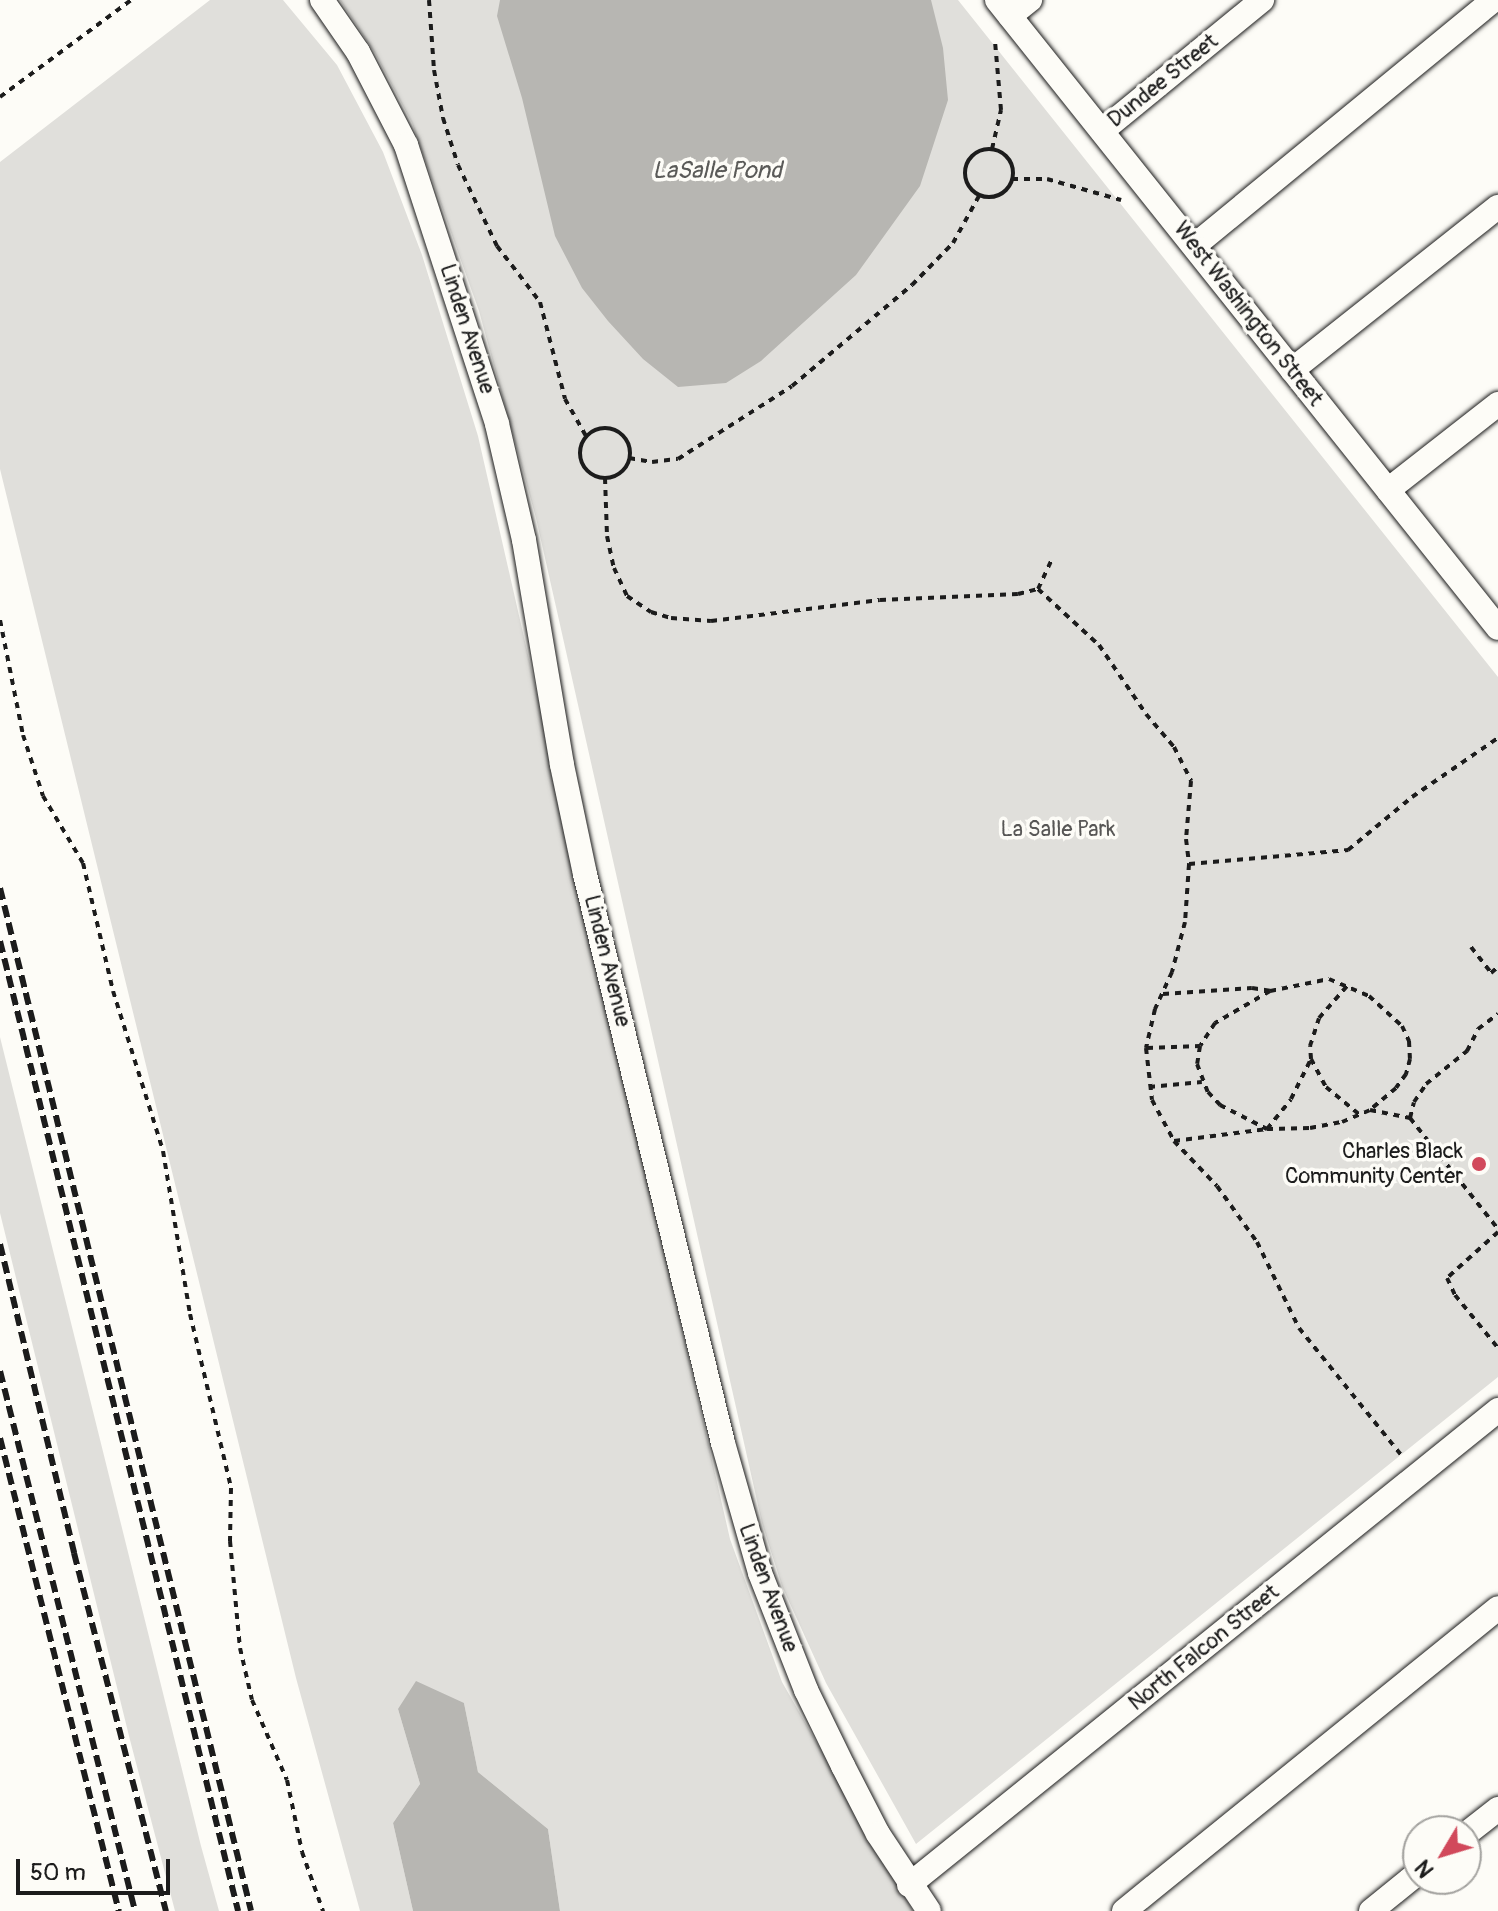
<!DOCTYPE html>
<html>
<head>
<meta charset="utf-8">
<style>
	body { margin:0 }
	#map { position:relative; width:1498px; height:1911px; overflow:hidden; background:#fdfcf7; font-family:Pangolin,sans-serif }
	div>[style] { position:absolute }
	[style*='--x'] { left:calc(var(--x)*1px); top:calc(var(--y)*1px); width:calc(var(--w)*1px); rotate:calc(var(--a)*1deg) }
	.green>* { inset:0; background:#e0dfdb }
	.water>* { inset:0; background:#b7b6b2 }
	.path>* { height:4px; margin-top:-2px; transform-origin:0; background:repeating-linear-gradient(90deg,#1c1c1c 0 6px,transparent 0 12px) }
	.path>.ring { margin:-2px; padding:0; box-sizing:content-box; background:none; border:4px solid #1c1c1c; border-radius:50% }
	.roads { filter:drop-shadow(0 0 2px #1c1c1c) drop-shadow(0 0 2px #1c1c1c) }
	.minor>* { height:24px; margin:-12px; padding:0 12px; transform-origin:12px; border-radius:12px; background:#fdfcf7 }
	.rail>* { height:6px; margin-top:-3px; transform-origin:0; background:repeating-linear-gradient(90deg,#1c1c1c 0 12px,transparent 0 18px) }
	.dots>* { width:22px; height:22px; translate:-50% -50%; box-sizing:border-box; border:4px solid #fdfcf7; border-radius:50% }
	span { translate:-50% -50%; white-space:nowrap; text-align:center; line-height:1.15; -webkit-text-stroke:7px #fdfcf7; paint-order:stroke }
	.street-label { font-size:22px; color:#1c1c1c }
	.park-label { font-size:22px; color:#575655 }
	.poi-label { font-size:22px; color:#1c1c1c }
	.right { translate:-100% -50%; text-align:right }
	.water-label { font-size:24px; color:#5a5a58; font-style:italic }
	.north { position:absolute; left:1402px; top:1815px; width:80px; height:80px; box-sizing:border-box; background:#fdfcf7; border:2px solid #a3a29f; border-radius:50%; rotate:232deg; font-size:22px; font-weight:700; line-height:32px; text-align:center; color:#1c1c1c }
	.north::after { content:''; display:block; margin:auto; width:28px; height:36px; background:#d1495b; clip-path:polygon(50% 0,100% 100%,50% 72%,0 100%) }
	.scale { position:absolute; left:16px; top:1859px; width:154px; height:36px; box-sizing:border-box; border:4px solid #1c1c1c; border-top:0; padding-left:10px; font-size:24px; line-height:28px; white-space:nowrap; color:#1c1c1c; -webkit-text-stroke:6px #fdfcf7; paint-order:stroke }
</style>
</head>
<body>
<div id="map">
	<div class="green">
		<i style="clip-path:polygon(210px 0,283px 0,337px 65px,383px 152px,422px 255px,478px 436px,730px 1539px,782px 1682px,913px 1911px,560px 1911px,548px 1829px,478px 1772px,464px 1703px,398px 1709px,420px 1784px,393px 1823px,413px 1911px,360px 1911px,296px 1678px,0 469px,0 162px)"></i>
		<i style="clip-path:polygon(340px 0,958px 0,1498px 677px,1498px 1377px,916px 1844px,826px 1683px,782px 1586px,762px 1523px,536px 518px,479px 311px,412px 123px,375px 53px)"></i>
		<i style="clip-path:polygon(0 1037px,201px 1846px,219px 1911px,175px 1911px,130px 1740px,0 1213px)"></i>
	</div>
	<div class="water">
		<i style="clip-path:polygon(500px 0,931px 0,943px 48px,948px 100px,920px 186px,856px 275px,761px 361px,726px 383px,678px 387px,643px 359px,608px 321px,582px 288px,555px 236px,522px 98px,497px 16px)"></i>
		<i style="clip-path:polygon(416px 1681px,464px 1703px,478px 1772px,548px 1829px,560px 1911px,413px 1911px,393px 1823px,420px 1784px,398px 1709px)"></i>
	</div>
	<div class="path">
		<i style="--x:429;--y:0;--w:70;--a:85.9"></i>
		<i style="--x:434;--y:70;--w:49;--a:79.4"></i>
		<i style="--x:443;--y:118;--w:49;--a:72.3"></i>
		<i style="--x:458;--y:165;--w:90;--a:64.3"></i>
		<i style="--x:497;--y:246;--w:71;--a:52.5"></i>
		<i style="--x:540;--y:302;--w:100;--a:75.5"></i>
		<i style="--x:565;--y:399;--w:43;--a:60.4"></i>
		<i style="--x:0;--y:97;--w:163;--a:-36.5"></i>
		<i style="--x:992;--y:149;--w:40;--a:-77"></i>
		<i style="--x:1001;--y:110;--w:68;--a:-95"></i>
		<i class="ring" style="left:965px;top:149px;width:44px;height:44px"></i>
		<i style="--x:1012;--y:179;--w:35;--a:0"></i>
		<i style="--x:1047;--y:179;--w:77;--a:15.8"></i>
		<i class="ring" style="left:580px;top:428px;width:46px;height:46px"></i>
		<i style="--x:629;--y:458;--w:23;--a:10"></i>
		<i style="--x:652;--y:462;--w:26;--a:-7"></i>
		<i style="--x:678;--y:459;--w:135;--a:-32.6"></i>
		<i style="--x:792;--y:386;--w:157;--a:-40.1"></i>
		<i style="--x:912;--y:285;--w:59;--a:-45.7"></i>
		<i style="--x:953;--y:243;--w:56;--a:-61.1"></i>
		<i style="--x:605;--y:478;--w:58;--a:88"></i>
		<i style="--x:607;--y:536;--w:33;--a:78"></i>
		<i style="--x:614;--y:568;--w:31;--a:65"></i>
		<i style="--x:627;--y:596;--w:29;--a:34"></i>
		<i style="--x:651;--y:612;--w:21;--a:17"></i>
		<i style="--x:671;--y:618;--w:40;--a:4.3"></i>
		<i style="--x:711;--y:621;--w:170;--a:-7.1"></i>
		<i style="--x:880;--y:600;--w:138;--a:-2.5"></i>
		<i style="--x:1018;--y:594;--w:21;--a:-14"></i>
		<i style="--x:1038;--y:589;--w:83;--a:42.6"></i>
		<i style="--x:1099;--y:645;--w:83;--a:55.7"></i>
		<i style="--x:1146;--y:714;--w:43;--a:49.7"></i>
		<i style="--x:1174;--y:747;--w:38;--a:63"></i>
		<i style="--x:1191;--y:781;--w:58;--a:94.9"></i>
		<i style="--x:1186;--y:839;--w:25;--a:83"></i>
		<i style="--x:1189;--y:864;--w:58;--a:93.9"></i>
		<i style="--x:1185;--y:922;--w:52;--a:104.6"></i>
		<i style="--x:1172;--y:972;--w:41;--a:114.7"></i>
		<i style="--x:1155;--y:1009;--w:40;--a:103"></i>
		<i style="--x:1146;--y:1048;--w:52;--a:83.4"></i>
		<i style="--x:1152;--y:1100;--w:47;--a:61.8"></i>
		<i style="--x:1174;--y:1141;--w:62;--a:46.3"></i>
		<i style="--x:1217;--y:1186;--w:69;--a:54.5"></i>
		<i style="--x:1257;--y:1242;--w:96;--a:64"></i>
		<i style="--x:1299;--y:1328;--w:164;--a:51.2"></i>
		<i style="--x:1038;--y:589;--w:33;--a:-65"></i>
		<i style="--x:0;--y:620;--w:117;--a:78.7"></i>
		<i style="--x:23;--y:735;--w:64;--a:71.8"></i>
		<i style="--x:43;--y:796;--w:78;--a:59.2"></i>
		<i style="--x:83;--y:863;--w:131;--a:76.8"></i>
		<i style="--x:113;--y:991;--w:168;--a:72.6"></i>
		<i style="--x:163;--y:1151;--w:165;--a:80.6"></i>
		<i style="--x:190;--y:1314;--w:179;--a:76.7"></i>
		<i style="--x:231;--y:1488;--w:53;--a:91.1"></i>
		<i style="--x:230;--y:1541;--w:107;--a:84.7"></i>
		<i style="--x:240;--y:1648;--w:53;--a:77"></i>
		<i style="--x:252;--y:1700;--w:87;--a:66.4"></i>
		<i style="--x:287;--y:1780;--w:74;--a:78.2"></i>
		<i style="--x:302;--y:1852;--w:63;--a:70.4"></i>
		<i style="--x:1189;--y:864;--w:160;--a:-5"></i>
		<i style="--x:1348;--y:850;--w:83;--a:-39.6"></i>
		<i style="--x:1412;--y:797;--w:104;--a:-34.5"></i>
		<i style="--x:1471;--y:947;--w:33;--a:52"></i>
		<i style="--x:1491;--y:973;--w:9;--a:-41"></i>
		<i style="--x:1270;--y:991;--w:64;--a:149.8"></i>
		<i style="--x:1215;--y:1023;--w:27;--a:123"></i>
		<i style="--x:1200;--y:1046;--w:18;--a:99"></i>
		<i style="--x:1197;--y:1064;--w:30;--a:69"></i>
		<i style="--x:1208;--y:1092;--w:18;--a:47"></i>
		<i style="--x:1220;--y:1105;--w:53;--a:27.1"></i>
		<i style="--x:1267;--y:1129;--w:38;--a:-51"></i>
		<i style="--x:1291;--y:1099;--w:45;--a:-63.4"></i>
		<i style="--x:1311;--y:1059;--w:13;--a:-94"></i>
		<i style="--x:1310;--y:1046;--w:29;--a:-72"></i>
		<i style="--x:1319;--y:1018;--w:44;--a:-48.7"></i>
		<i style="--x:1163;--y:994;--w:89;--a:-3.9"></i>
		<i style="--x:1252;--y:988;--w:18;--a:9"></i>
		<i style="--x:1270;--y:991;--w:60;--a:-11.5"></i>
		<i style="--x:1329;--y:979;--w:43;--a:23"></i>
		<i style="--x:1369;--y:996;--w:45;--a:42.3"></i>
		<i style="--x:1402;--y:1026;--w:17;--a:65"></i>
		<i style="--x:1409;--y:1041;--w:18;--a:87"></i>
		<i style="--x:1410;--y:1059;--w:16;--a:105"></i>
		<i style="--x:1406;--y:1074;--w:17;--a:126"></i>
		<i style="--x:1396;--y:1088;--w:34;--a:140"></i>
		<i style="--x:1147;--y:1048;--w:53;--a:-2.2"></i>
		<i style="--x:1311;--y:1059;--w:32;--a:62"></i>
		<i style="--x:1326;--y:1087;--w:44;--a:39.5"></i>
		<i style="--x:1149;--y:1087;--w:53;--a:-5.4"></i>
		<i style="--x:1410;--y:1118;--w:16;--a:-76"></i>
		<i style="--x:1414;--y:1102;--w:22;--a:-56"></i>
		<i style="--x:1426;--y:1084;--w:53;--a:-38.8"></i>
		<i style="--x:1467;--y:1051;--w:25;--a:-63"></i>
		<i style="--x:1478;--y:1029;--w:25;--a:-37"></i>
		<i style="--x:1174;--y:1141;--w:94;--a:-7.4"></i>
		<i style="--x:1267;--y:1129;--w:43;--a:-1.3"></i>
		<i style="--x:1310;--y:1128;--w:33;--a:-11"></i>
		<i style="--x:1342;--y:1122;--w:30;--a:-23"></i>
		<i style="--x:1370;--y:1110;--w:41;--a:11.3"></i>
		<i style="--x:1410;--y:1118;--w:142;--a:51.6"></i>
		<i style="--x:1498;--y:1232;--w:69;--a:138"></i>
		<i style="--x:1447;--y:1278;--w:19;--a:65"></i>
		<i style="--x:1455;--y:1295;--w:68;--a:50.9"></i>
	</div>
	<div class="roads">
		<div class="minor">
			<i style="--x:322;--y:0;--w:63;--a:55.3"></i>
			<i style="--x:358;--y:52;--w:105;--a:62.7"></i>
			<i style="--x:406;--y:145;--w:293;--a:71.9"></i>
			<i style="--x:497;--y:424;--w:119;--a:76.9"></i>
			<i style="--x:524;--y:540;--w:228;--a:80.4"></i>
			<i style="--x:562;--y:765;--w:111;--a:78.1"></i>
			<i style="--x:585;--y:874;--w:585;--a:76.37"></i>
			<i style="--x:723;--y:1443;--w:135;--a:74.1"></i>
			<i style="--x:760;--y:1573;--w:126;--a:68.5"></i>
			<i style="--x:806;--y:1690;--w:85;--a:64"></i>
			<i style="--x:843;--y:1766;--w:76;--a:62.8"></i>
			<i style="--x:878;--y:1834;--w:92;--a:56.5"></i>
			<i style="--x:997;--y:0;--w:803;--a:51.42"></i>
			<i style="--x:1010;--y:16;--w:26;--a:-39"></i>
			<i style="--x:1102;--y:131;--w:207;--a:-39.3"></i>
			<i style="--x:1194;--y:246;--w:387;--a:-39.4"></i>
			<i style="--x:1292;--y:370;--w:263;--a:-38.4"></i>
			<i style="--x:1388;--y:490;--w:140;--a:-38"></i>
			<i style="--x:1466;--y:1834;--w:41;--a:-38"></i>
			<i style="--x:909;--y:1885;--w:757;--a:-38.88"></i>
			<i style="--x:1124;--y:1911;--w:481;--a:-39"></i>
			<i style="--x:1371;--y:1911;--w:60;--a:-39"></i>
		</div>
	</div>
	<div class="rail">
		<i style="--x:0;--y:888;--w:1053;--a:76.21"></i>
		<i style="--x:0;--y:941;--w:999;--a:76.21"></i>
		<i style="--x:0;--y:1244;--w:318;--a:76.5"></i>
		<i style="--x:74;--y:1553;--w:370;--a:75.6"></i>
		<i style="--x:0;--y:1371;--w:557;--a:75.96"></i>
		<i style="--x:0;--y:1438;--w:488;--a:75.9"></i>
	</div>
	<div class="dots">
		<i style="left:1479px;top:1164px;background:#d1495b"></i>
	</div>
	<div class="street-label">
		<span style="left:1163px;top:81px;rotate:-39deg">Dundee Street</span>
		<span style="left:1248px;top:314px;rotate:52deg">West Washington Street</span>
		<span style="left:467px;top:329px;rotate:72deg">Linden Avenue</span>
		<span style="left:607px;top:961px;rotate:76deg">Linden Avenue</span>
		<span style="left:768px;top:1588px;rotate:70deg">Linden Avenue</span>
		<span style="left:1204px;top:1648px;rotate:-39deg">North Falcon Street</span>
	</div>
	<div class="park-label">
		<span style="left:1058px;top:830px">La Salle Park</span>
	</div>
	<div class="poi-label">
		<span class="right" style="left:1463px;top:1164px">Charles Black<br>Community Center</span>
	</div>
	<div class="water-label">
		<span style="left:717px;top:171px">LaSalle Pond</span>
	</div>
	<div class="north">N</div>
	<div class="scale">50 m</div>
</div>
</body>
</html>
